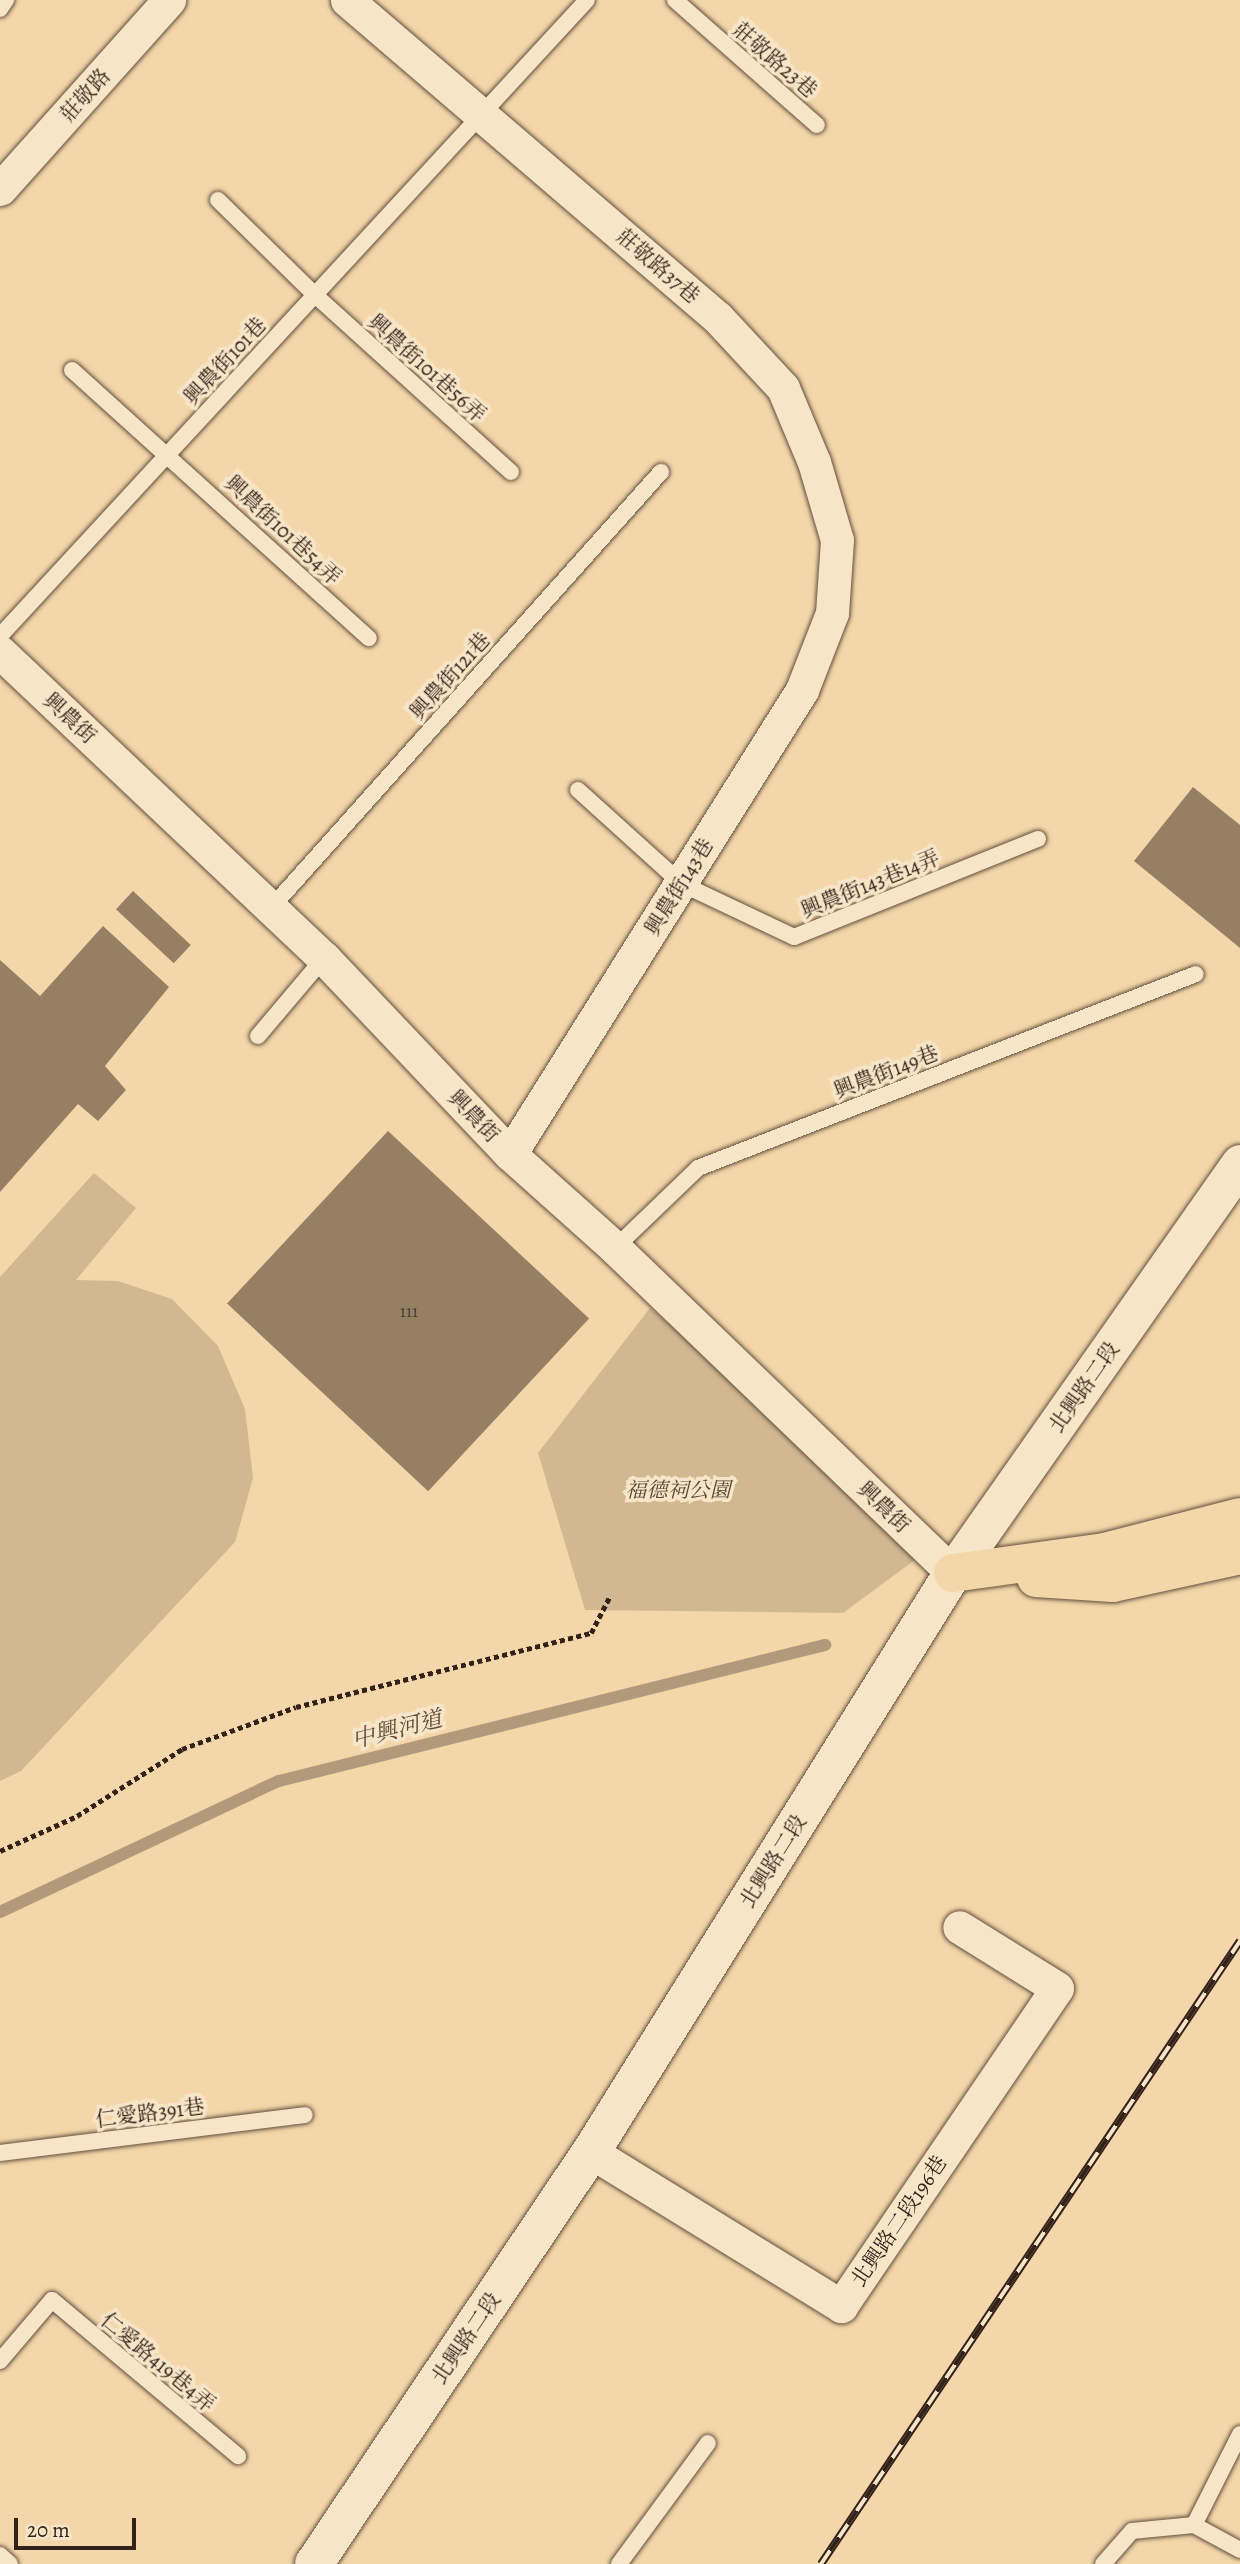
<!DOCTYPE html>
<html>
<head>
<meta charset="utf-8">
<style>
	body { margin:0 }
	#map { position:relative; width:1240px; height:2564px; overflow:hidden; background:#f3d7aa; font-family:Alegreya,"Noto Serif TC",serif }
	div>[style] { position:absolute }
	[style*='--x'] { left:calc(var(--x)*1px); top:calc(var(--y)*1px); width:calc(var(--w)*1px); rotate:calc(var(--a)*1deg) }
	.green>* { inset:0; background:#d2b891 }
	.stream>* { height:12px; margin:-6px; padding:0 6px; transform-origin:6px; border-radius:6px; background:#b19979 }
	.building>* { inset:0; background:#968064; transform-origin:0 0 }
	.path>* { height:4.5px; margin-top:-2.25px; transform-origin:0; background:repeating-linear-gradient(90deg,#322219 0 5px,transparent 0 8.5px) }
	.roads { filter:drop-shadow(0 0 2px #624f3d) drop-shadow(0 0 2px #624f3d) }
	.lane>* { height:16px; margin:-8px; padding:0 8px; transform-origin:8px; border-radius:8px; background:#f7e5c8 }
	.street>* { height:33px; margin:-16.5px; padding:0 16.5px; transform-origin:16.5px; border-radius:16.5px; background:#f7e5c8 }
	.secondary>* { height:38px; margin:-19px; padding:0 19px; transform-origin:19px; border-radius:19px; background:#f7e5c8 }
	.highway>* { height:38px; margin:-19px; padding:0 19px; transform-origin:19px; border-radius:19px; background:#f3d7aa }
	.rail>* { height:8px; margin-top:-4px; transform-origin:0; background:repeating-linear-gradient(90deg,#f7e5c8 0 16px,#322219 0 32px); box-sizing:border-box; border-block:2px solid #322219 }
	span { translate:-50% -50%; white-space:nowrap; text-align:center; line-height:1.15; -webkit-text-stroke:7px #f7e5c8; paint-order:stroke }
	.number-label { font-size:18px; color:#4b3a2c }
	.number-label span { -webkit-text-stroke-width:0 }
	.street-label { font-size:21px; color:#322219 }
	.park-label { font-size:21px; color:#5a4837; font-style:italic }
	.water-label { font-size:23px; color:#5e4c3b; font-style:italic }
	.scale { position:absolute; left:14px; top:2518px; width:122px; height:32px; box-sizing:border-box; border:4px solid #322219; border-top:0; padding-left:9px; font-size:21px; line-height:24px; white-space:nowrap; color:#322219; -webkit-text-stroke:5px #f7e5c8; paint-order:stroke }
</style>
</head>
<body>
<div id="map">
	<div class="green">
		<i style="clip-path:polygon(94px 1173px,136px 1208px,76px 1280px,118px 1281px,172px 1299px,218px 1346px,245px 1409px,253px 1478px,235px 1542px,21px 1771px,0 1781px,0 1277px)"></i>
		<i style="clip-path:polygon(650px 1308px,742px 1385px,931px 1548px,843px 1613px,585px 1610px,538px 1453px)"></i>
	</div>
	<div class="stream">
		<i style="--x:0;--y:1912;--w:308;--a:-25.2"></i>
		<i style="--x:279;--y:1781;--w:563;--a:-13.99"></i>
	</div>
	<div class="building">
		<i style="clip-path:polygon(1193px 787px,1240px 825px,1240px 948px,1134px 861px)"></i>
		<i style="left:133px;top:891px;width:79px;height:25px;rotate:43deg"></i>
		<i style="clip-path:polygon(103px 926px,169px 987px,105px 1066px,126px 1090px,98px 1121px,78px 1104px,0 1192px,0 960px,40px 996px)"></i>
		<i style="left:388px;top:1131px;width:275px;height:236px;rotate:43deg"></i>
	</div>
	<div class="path">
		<i style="--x:0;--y:1851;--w:85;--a:-24.4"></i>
		<i style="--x:77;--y:1816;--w:125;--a:-32.5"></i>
		<i style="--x:182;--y:1749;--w:121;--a:-20.2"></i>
		<i style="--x:296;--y:1707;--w:304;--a:-14.1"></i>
		<i style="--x:591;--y:1633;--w:42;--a:-62.8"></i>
	</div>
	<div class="roads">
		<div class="lane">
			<i style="--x:675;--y:0;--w:189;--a:41.4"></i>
			<i style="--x:0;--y:9;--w:11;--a:-56"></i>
			<i style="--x:218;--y:200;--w:136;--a:44.4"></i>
			<i style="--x:315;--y:295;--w:264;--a:42.1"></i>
			<i style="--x:72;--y:370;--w:400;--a:42.1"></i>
			<i style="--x:0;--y:636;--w:865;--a:-47.29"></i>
			<i style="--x:578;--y:790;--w:140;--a:42.1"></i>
			<i style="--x:682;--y:884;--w:124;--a:25.3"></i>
			<i style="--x:794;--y:937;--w:263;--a:-21.9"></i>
			<i style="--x:271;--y:908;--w:585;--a:-48.19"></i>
			<i style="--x:258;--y:1036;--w:102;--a:-49.8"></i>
			<i style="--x:615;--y:1248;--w:115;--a:-43.9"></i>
			<i style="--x:698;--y:1168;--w:534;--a:-21.28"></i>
			<i style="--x:0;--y:2153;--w:307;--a:-7.1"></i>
			<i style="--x:0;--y:2361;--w:80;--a:-49.6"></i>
			<i style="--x:52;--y:2300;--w:243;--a:40"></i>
			<i style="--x:1240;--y:2434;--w:102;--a:116.8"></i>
			<i style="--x:1194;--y:2525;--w:52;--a:28.5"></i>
			<i style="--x:0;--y:2555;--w:13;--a:42"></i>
			<i style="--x:619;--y:2564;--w:150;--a:-53.7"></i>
			<i style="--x:1103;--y:2564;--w:44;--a:-48.7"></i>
			<i style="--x:1132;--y:2531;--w:62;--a:-5.5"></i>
		</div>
		<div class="street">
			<i style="--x:347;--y:0;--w:487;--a:40.6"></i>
			<i style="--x:717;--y:317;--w:97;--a:47.1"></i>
			<i style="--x:783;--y:388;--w:80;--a:67.3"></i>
			<i style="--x:814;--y:462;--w:81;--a:73.6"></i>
			<i style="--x:837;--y:540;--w:73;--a:93.9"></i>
			<i style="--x:832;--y:613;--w:83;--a:111.3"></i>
			<i style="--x:802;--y:690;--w:548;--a:122.18"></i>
			<i style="--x:0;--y:189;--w:254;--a:-48.2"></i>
			<i style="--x:0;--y:652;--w:446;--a:43.4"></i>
			<i style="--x:324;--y:958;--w:270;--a:46.5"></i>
			<i style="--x:510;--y:1154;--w:141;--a:41.8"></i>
			<i style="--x:615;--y:1248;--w:469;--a:43.9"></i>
			<i style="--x:591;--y:2152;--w:294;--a:31.6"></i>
			<i style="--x:841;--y:2306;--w:384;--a:-55.8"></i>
			<i style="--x:1057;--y:1988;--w:115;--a:-148.1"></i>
		</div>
		<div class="secondary">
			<i style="--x:314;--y:2564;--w:496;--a:-56.1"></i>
			<i style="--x:591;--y:2152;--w:683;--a:-57.99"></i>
			<i style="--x:953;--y:1573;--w:500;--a:-54.9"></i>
		</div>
		<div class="highway">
			<i style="--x:953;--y:1573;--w:153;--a:-7.9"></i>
			<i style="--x:1105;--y:1552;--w:139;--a:-14.5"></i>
			<i style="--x:1036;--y:1578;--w:77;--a:3.7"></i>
			<i style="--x:1113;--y:1583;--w:130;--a:-12.4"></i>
		</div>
	</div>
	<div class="rail">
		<i style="--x:821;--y:2564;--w:751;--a:-56.08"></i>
	</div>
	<div class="number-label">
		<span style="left:409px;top:1311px">111</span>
	</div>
	<div class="street-label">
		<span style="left:775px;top:60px;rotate:41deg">莊敬路23巷</span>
		<span style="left:85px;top:95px;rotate:-48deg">莊敬路</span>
		<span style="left:658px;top:266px;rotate:41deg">莊敬路37巷</span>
		<span style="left:225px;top:361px;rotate:-47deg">興農街101巷</span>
		<span style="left:427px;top:368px;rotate:42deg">興農街101巷56弄</span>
		<span style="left:283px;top:530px;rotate:43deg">興農街101巷54弄</span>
		<span style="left:450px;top:676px;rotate:-48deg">興農街121巷</span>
		<span style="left:70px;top:718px;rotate:43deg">興農街</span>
		<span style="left:870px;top:884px;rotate:-22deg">興農街143巷14弄</span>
		<span style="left:679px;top:887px;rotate:-58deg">興農街143巷</span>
		<span style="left:886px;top:1072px;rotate:-21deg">興農街149巷</span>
		<span style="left:474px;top:1116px;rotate:46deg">興農街</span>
		<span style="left:1084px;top:1387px;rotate:-55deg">北興路二段</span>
		<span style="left:884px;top:1507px;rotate:44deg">興農街</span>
		<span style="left:773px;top:1861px;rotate:-58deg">北興路二段</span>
		<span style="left:150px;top:2113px;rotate:-7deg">仁愛路391巷</span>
		<span style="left:899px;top:2221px;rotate:-56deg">北興路二段196巷</span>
		<span style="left:466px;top:2338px;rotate:-56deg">北興路二段</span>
		<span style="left:158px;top:2362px;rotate:40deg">仁愛路419巷4弄</span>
	</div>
	<div class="park-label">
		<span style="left:678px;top:1490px">福德祠公園</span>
	</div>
	<div class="water-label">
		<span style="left:397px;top:1730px;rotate:-14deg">中興河道</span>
	</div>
	<div class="scale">20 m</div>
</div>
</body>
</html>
